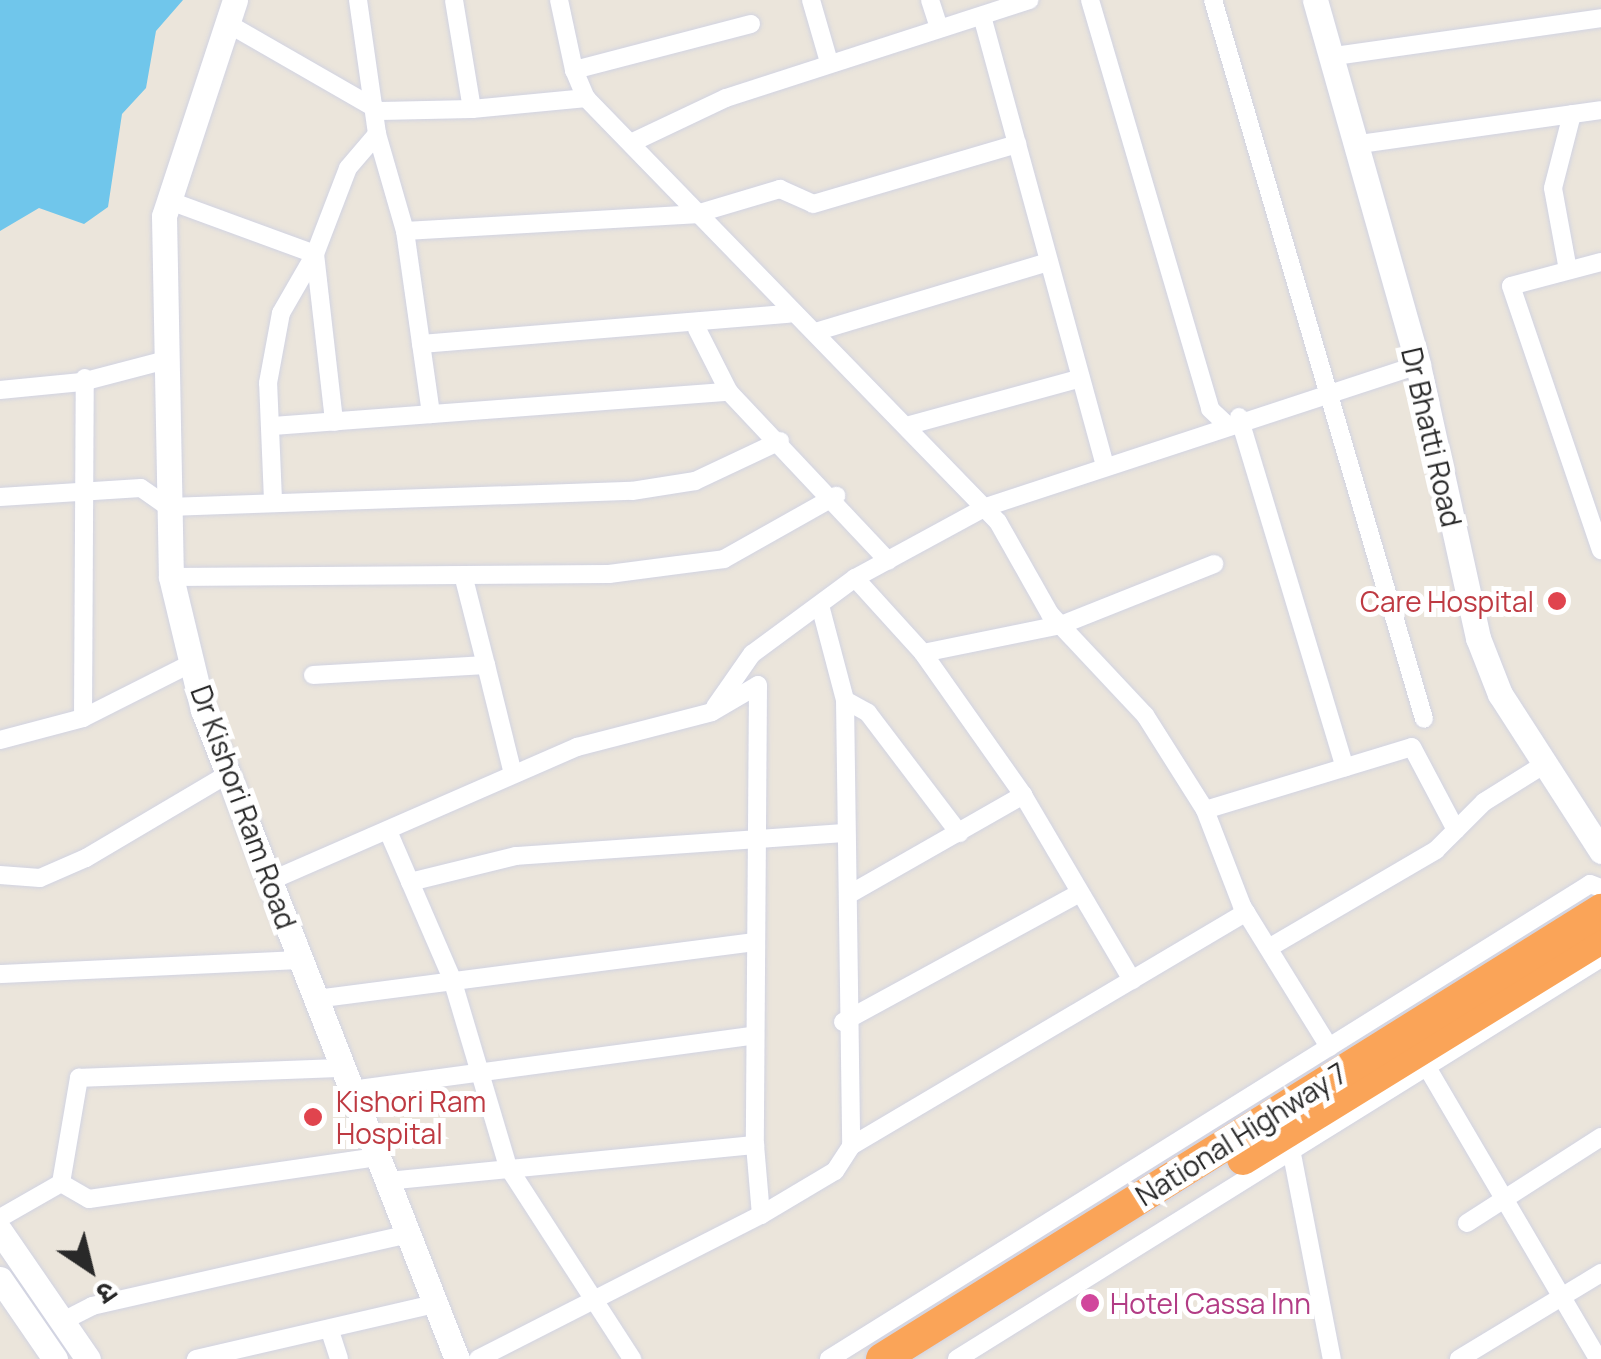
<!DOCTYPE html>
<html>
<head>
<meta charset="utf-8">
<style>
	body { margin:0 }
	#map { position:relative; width:1601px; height:1359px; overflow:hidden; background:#ebe5db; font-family:Manrope,"Noto Sans Devanagari",sans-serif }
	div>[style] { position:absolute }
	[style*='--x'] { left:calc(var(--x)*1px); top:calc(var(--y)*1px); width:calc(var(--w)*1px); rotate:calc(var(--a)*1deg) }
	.water>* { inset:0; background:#70c6eb }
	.roads { filter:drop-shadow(0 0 2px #d1d3e2) drop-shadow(0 0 2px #d1d3e2) }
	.street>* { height:18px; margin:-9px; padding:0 9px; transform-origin:9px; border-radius:9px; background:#fff }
	.secondary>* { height:25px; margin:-12.5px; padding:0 12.5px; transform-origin:12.5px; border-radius:12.5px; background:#fff }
	.highway>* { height:32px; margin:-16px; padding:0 16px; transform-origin:16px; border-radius:16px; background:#faa458 }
	.dots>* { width:28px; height:28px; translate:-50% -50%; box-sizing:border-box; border:5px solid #fff; border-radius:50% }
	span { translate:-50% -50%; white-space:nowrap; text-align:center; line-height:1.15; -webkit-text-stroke:10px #fff; paint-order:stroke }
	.street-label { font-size:28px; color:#292929 }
	.health-label { font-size:28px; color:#be3a42 }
	.right { translate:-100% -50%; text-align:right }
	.left { translate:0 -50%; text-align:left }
	.hotel-label { font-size:28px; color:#b23c85 }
	.north { position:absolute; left:40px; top:1219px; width:100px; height:100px; -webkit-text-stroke:8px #fff; paint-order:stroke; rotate:145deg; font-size:28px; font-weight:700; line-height:40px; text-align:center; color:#292929 }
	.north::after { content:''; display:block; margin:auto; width:35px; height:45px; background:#292929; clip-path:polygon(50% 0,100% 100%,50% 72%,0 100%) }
</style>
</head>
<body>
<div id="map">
	<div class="water">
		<i style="clip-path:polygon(0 0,183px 0,156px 31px,146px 88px,122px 114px,108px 207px,84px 224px,39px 208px,0 231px)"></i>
	</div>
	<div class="roads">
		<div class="street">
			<i style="--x:358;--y:0;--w:135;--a:81.9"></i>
			<i style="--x:377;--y:134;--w:101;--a:73.9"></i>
			<i style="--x:405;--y:231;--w:291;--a:-3.3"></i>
			<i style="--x:696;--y:214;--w:88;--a:-16.6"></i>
			<i style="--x:780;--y:189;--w:36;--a:24"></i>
			<i style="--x:813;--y:204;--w:213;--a:-16.4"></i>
			<i style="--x:559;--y:0;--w:72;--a:77.9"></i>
			<i style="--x:811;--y:0;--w:65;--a:73.8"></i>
			<i style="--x:930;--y:0;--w:26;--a:72"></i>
			<i style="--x:1090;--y:0;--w:426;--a:73.6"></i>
			<i style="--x:1210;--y:409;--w:19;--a:43"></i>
			<i style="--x:1213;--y:0;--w:749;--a:73.64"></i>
			<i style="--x:982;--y:16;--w:462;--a:74.7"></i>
			<i style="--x:751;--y:24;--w:183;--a:165.4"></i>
			<i style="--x:574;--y:70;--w:30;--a:67"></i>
			<i style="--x:586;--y:98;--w:591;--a:45.82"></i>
			<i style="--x:998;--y:522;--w:106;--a:60.5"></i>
			<i style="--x:1050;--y:614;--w:139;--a:46.8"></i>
			<i style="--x:1145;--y:715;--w:112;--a:57.7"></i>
			<i style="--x:1205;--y:810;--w:103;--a:68.9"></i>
			<i style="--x:1242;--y:906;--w:166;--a:58.3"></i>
			<i style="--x:232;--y:26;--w:171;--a:29.9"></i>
			<i style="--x:380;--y:111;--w:92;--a:-1.2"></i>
			<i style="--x:472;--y:109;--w:110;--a:-99.4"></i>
			<i style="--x:1335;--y:56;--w:269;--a:-8.1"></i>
			<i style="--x:472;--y:109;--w:115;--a:-5.5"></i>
			<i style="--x:633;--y:142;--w:103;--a:-25.3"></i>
			<i style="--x:726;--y:98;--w:319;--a:-17.9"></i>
			<i style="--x:1360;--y:144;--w:243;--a:-8"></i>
			<i style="--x:170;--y:201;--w:154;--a:20.1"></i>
			<i style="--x:315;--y:254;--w:92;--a:-69"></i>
			<i style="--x:348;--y:168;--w:45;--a:-49.5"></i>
			<i style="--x:405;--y:231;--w:185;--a:81.9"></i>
			<i style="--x:315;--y:254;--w:169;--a:83.5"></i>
			<i style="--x:1601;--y:262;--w:93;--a:165.1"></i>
			<i style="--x:1511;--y:286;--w:279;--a:71.2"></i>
			<i style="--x:1568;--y:270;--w:83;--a:-100.4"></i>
			<i style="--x:1553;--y:188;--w:76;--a:-75.6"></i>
			<i style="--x:697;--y:329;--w:71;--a:63.1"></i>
			<i style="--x:815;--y:332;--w:244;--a:-16.7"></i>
			<i style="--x:421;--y:344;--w:369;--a:-4.7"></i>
			<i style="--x:0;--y:390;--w:82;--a:-5.6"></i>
			<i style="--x:82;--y:382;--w:83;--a:-14.7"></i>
			<i style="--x:1239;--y:417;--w:366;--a:73.2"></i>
			<i style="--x:272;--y:426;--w:458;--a:-4.3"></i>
			<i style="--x:729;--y:392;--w:232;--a:46.7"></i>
			<i style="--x:906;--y:426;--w:181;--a:-15.3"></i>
			<i style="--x:0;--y:497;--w:141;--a:-3.7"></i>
			<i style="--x:141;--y:488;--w:33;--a:35"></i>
			<i style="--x:168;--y:507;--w:464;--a:-2"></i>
			<i style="--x:632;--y:491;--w:64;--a:-9"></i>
			<i style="--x:695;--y:481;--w:94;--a:-25.2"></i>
			<i style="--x:273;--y:500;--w:117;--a:-92.4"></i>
			<i style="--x:268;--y:383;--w:71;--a:-79.5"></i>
			<i style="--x:281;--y:313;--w:68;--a:-60"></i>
			<i style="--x:171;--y:577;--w:438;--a:-0.4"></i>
			<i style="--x:609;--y:574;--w:116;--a:-7.4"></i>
			<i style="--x:724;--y:559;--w:129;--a:-29.4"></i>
			<i style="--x:855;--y:578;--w:101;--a:47.8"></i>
			<i style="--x:923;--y:653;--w:174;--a:54.8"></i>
			<i style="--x:1023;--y:795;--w:215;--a:59.5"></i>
			<i style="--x:821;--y:609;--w:94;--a:75.2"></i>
			<i style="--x:845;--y:700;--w:446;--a:89.2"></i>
			<i style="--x:923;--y:653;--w:141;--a:-11.5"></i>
			<i style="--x:1061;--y:625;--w:165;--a:-21.7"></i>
			<i style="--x:486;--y:665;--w:112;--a:76.1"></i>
			<i style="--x:313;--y:675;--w:173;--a:-3.3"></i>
			<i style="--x:486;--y:665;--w:89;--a:-104.3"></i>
			<i style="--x:845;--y:700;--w:26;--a:29"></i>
			<i style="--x:868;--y:713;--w:151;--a:52.8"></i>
			<i style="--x:715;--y:707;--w:65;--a:-55.1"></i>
			<i style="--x:752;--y:654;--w:128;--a:-36.4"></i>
			<i style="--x:855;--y:578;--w:149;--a:-28.5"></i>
			<i style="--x:986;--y:507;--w:455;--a:-18.2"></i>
			<i style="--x:83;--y:718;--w:340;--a:-89.7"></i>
			<i style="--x:0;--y:740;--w:86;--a:-14.8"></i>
			<i style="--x:83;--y:718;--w:122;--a:-26.8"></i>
			<i style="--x:1205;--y:810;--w:216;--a:-16.9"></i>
			<i style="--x:1412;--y:747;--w:94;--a:62.1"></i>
			<i style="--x:388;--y:831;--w:161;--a:66.6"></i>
			<i style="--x:452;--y:979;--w:196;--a:73.4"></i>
			<i style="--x:508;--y:1167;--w:229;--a:57.1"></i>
			<i style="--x:0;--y:875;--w:40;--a:4.3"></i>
			<i style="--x:40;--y:878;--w:50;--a:-23.5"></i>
			<i style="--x:86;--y:858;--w:165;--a:-30.6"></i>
			<i style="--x:270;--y:881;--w:335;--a:-23.6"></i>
			<i style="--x:577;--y:747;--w:139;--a:-14.5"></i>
			<i style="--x:712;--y:712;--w:53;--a:-30.4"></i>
			<i style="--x:758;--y:685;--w:460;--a:90.4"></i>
			<i style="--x:410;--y:882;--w:109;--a:-13.8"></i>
			<i style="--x:516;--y:856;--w:327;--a:-4"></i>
			<i style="--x:848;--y:895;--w:202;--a:-29.7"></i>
			<i style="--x:1272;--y:946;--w:190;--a:-30.3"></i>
			<i style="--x:1436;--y:850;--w:68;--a:-45"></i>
			<i style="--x:1484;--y:802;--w:75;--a:-32"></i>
			<i style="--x:0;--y:974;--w:301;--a:-2.7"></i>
			<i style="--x:316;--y:999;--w:443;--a:-7.4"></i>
			<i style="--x:843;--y:1022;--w:270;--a:-28.6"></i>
			<i style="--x:1421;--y:1057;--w:350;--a:59.6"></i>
			<i style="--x:351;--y:1090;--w:406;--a:-7.7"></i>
			<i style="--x:1291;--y:1149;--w:214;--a:79"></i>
			<i style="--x:387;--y:1181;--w:370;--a:-5.6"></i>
			<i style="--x:755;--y:1145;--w:70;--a:85.1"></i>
			<i style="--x:61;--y:1183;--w:107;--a:-80.3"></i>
			<i style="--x:79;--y:1078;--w:264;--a:-2.2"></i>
			<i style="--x:61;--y:1183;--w:32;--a:30"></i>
			<i style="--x:89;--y:1199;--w:291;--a:-8.3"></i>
			<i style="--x:0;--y:1218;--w:70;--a:-29.8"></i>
			<i style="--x:1467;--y:1223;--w:159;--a:-32.7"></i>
			<i style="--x:61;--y:1322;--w:35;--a:-27"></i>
			<i style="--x:92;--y:1306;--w:324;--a:-12.8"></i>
			<i style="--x:330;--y:1331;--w:29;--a:72"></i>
			<i style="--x:196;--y:1359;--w:245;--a:-13"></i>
			<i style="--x:478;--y:1359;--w:318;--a:-27"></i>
			<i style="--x:761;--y:1215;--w:86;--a:-30.7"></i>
			<i style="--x:835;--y:1171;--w:30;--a:-57"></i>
			<i style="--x:851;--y:1146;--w:459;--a:-30.6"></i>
			<i style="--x:829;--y:1359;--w:897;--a:-31.97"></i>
			<i style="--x:1590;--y:884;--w:12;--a:20"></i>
			<i style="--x:957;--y:1359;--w:759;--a:-31.91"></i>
			<i style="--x:1459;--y:1359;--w:166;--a:-31.2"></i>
		</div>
		<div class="secondary">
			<i style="--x:235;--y:0;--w:227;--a:108.2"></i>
			<i style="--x:164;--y:216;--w:361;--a:88.9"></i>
			<i style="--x:171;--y:577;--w:137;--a:76.5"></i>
			<i style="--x:203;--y:710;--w:697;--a:68.63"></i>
			<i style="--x:1315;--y:0;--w:379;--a:74.2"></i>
			<i style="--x:1418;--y:365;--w:280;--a:77.6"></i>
			<i style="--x:1478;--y:638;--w:60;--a:68.6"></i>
			<i style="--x:1500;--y:694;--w:187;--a:57.2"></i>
			<i style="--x:0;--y:1231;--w:155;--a:55.5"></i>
			<i style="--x:0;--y:1279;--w:97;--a:55.5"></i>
		</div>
		<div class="highway">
			<i style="--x:1243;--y:1159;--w:421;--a:-31.7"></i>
			<i style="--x:882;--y:1359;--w:848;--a:-31.98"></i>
		</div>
	</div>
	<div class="dots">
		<i style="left:1557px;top:601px;background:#e0444e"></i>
		<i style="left:313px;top:1117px;background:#e0444e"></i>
		<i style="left:1090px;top:1303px;background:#d1479c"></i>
	</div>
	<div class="street-label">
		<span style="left:1432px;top:437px;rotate:77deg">Dr Bhatti Road</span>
		<span style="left:244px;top:807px;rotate:70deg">Dr Kishori Ram Road</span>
		<span style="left:1241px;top:1134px;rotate:-32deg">National Highway 7</span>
	</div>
	<div class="health-label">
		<span class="right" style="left:1534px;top:601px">Care Hospital</span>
		<span class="left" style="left:336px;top:1117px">Kishori Ram<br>Hospital</span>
	</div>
	<div class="hotel-label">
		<span class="left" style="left:1110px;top:1303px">Hotel Cassa Inn</span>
	</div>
	<div class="north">उ</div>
</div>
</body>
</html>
